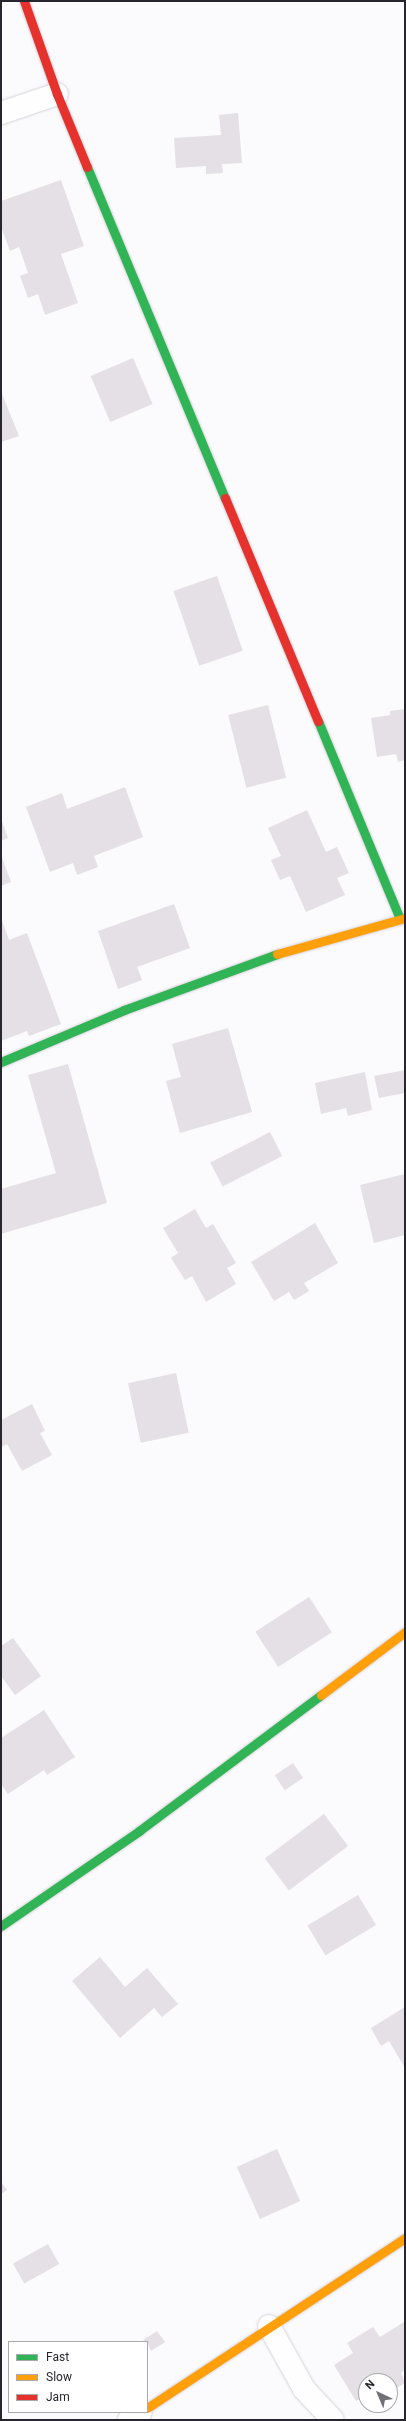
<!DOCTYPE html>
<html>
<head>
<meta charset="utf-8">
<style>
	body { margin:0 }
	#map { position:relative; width:406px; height:2421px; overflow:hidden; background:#fbfafd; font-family:Roboto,sans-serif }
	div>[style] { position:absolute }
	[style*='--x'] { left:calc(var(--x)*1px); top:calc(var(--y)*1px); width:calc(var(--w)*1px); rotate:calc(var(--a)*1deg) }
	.building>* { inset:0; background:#e4e0e5; transform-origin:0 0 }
	.roads { filter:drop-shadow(0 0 1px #d5d3d9) drop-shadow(0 0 1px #d5d3d9) }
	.street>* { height:22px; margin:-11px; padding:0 11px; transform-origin:11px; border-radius:11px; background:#fefeff }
	.fast>* { height:9px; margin:-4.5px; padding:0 4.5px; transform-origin:4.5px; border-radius:4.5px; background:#30b455 }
	.slow>* { height:9px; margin:-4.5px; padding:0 4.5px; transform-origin:4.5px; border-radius:4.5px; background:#ff9f0a }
	.jam>* { height:9px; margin:-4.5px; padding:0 4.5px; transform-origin:4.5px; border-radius:4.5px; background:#e5322d }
	span { translate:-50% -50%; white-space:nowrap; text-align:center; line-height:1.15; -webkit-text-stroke:3.5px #fff; paint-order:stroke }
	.frame { position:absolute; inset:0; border:2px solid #27252e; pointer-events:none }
	.legend { position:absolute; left:8px; top:2341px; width:140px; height:72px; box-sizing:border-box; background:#fff; border:1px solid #a9a8ab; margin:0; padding:5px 7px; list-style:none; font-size:12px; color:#27252e }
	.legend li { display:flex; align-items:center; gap:8px; height:20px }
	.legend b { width:20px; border:1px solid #a9a8ab }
	.north { position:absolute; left:358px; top:2373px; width:40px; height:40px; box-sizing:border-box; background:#fff; border:1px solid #a9a8ab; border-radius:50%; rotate:316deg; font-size:11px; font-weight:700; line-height:16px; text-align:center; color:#27252e }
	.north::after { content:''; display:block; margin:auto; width:14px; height:18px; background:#717076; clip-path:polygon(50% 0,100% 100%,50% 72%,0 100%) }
</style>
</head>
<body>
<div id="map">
	<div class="building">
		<i style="clip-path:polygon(238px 113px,242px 163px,222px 164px,223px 173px,206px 174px,206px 166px,176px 168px,174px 138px,221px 135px,219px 115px)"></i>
		<i style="clip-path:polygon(61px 180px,84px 246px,61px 254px,78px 303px,45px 315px,38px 294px,28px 298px,20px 276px,28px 273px,19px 247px,10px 251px,1px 227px,1px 201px)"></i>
		<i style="left:133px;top:358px;width:50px;height:46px;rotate:67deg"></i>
		<i style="clip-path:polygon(2px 394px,19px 436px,1px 442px,1px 395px)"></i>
		<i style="left:217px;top:576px;width:79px;height:46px;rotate:71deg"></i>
		<i style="left:268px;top:705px;width:75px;height:41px;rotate:76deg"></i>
		<i style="clip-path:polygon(405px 709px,405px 760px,398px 762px,396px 754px,377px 757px,371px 718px,390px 715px,390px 711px)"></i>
		<i style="clip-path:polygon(125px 787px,143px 837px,94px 856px,98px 867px,77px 875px,73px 863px,50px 872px,26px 807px,62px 793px,67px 809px)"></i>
		<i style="clip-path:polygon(307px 810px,326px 852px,337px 847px,349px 873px,337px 878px,345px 895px,306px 912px,290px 876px,280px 880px,271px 860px,281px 856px,268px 828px)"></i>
		<i style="clip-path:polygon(1px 819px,8px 838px,1px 841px)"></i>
		<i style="clip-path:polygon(1px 855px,11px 882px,1px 886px)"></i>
		<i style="clip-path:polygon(174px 904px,190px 948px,137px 967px,142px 980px,118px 989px,98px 931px)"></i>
		<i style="clip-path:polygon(1px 918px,9px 940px,27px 933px,61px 1024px,29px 1036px,27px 1031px,1px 1041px)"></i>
		<i style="clip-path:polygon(228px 1028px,252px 1112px,180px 1133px,166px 1081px,181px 1077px,172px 1044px)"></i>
		<i style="clip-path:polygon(68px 1064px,107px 1203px,1px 1234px,1px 1189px,56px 1173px,28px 1075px)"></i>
		<i style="clip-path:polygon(405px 1070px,405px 1093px,379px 1098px,374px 1076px)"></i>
		<i style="clip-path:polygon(365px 1072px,372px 1110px,348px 1116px,346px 1108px,321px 1114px,315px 1083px)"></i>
		<i style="left:270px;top:1132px;width:27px;height:67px;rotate:63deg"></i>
		<i style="clip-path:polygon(405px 1174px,405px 1235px,374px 1243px,360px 1185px)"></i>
		<i style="clip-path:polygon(195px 1209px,206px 1228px,213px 1224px,236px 1263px,227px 1268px,236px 1284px,206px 1302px,192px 1276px,185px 1280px,171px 1258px,178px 1253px,163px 1228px)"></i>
		<i style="clip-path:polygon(315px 1223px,338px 1263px,304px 1283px,309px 1291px,294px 1300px,289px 1292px,274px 1301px,251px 1262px)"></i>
		<i style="left:176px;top:1373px;width:61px;height:49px;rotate:78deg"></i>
		<i style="clip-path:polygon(32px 1404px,45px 1431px,40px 1433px,52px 1455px,22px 1471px,7px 1444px,1px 1447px,1px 1420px)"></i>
		<i style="left:309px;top:1597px;width:42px;height:64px;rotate:57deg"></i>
		<i style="clip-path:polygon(13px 1638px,41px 1676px,15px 1695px,1px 1676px,1px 1646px)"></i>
		<i style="clip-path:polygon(44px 1710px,75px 1757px,47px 1775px,44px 1770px,8px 1794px,1px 1784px,1px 1738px)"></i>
		<i style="left:293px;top:1763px;width:18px;height:22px;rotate:56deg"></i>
		<i style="left:324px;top:1814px;width:40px;height:74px;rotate:53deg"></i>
		<i style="left:358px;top:1895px;width:35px;height:59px;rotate:59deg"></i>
		<i style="clip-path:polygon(100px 1957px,125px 1987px,147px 1968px,178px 2004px,162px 2017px,154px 2008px,120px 2038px,72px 1981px)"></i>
		<i style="clip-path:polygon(405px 2007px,405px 2068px,389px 2041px,381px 2046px,371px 2028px)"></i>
		<i style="left:277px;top:2149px;width:57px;height:44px;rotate:66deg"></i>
		<i style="clip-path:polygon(1px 2182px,7px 2190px,1px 2194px)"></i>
		<i style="left:48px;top:2244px;width:23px;height:40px;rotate:61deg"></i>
		<i style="clip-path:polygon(404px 2322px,405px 2370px,401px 2373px,405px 2383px,390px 2392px,390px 2381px,366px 2381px,366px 2395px,356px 2401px,334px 2365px,353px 2353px,347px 2343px,373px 2327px,380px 2337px)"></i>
		<i style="clip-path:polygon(157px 2331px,165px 2342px,151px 2351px,147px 2342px,143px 2340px)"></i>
	</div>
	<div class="roads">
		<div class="street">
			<i style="--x:1;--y:113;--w:59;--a:-18.7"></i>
			<i style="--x:269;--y:2326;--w:72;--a:60.9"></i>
			<i style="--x:304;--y:2389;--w:42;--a:46.9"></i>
			<i style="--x:129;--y:2420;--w:14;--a:-34"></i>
		</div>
		<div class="fast">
			<i style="--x:87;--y:167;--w:359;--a:67.4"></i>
			<i style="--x:318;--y:721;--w:214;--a:67.5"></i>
			<i style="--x:1;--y:1062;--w:134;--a:-22.9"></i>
			<i style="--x:124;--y:1010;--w:163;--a:-20.1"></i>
			<i style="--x:1;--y:1926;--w:168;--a:-34.5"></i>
			<i style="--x:139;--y:1831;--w:227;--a:-36.8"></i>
		</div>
		<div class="slow">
			<i style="--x:277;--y:954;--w:133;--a:-15.7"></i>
			<i style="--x:321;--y:1695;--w:105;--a:-36.9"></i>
			<i style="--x:147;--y:2408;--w:309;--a:-33.4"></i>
		</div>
		<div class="jam">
			<i style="--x:24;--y:1;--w:99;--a:70.5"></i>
			<i style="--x:57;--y:94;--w:79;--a:67.7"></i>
			<i style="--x:225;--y:498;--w:242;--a:67.4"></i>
		</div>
	</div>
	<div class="frame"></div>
	<ul class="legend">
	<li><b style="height:5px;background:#30b455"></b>Fast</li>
	<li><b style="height:5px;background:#ff9f0a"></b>Slow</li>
	<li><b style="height:5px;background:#e5322d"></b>Jam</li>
	</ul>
	<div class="north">N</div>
</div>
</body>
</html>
